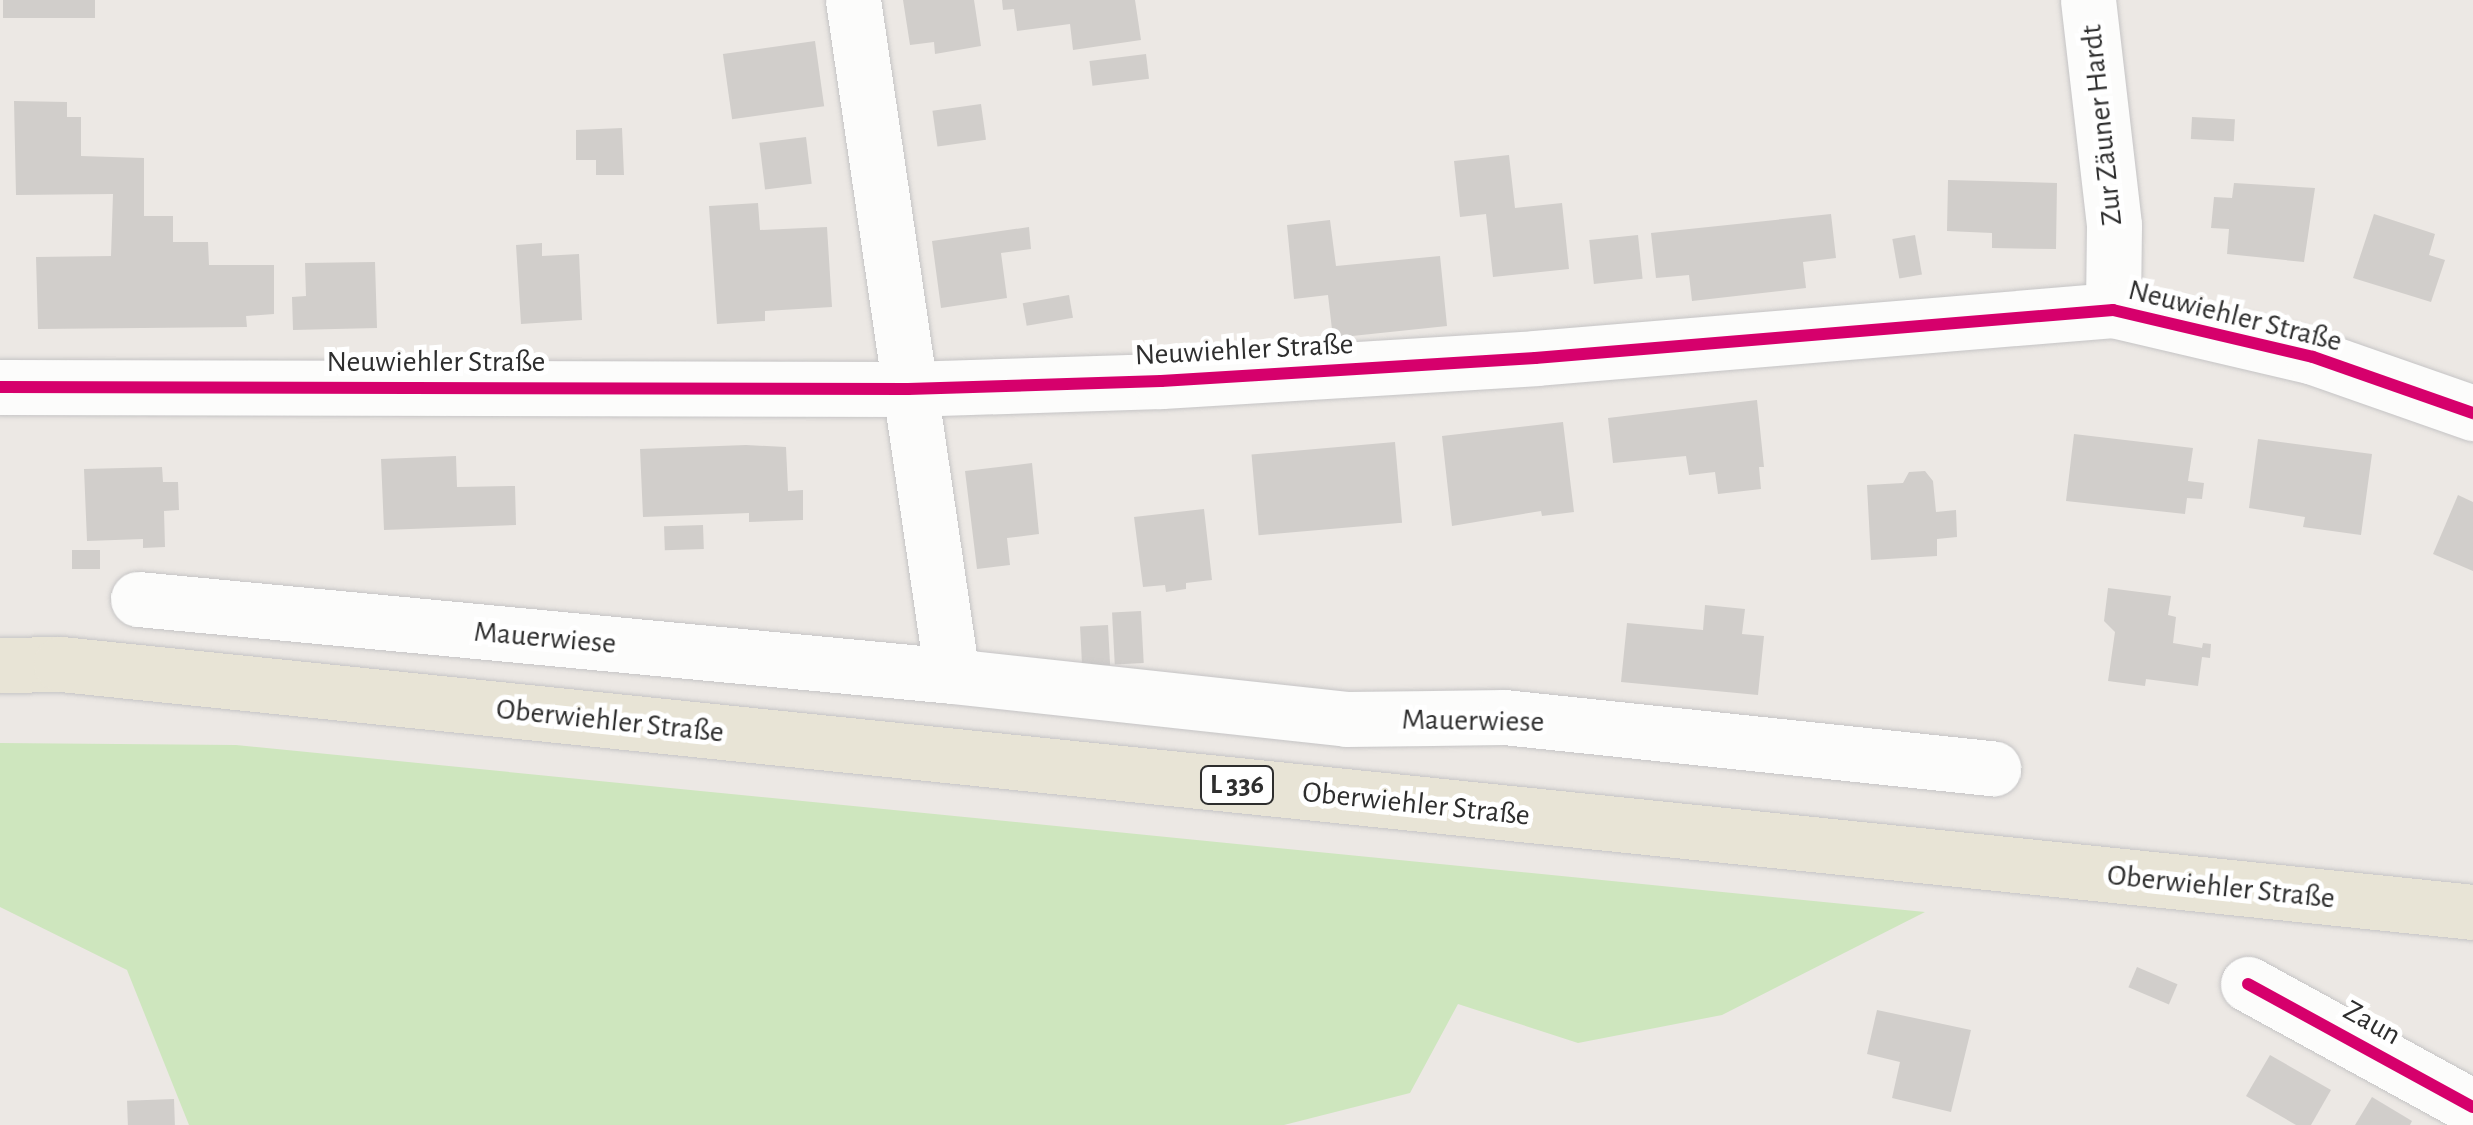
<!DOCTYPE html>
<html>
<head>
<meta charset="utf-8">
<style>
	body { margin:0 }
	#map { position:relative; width:2473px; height:1125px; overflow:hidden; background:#ece8e4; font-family:"Alegreya Sans",sans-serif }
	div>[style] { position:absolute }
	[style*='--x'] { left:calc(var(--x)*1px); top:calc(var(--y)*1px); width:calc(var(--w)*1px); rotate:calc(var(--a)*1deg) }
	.green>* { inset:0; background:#cee6be }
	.building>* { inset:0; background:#d1cecb; transform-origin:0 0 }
	.roads { filter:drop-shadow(0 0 2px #c5c4c5) drop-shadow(0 0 2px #c5c4c5) }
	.minor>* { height:55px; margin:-27.5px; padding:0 27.5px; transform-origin:27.5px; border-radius:27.5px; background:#fcfcfb }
	.major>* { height:55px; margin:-27.5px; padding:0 27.5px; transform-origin:27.5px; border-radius:27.5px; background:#e8e4d6 }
	.cycleway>* { height:12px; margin:-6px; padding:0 6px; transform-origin:6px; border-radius:6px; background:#d6006c }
	span { translate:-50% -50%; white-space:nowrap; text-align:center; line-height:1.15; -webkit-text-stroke:10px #fff; paint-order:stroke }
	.shield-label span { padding:2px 8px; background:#fff; border:2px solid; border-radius:8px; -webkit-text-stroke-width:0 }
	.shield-label { font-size:28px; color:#2e2e2e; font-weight:700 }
	.street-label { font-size:30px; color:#2e2e2e }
</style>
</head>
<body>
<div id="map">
	<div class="green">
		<i style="clip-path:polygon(0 743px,236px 745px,1925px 912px,1722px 1015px,1578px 1043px,1458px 1004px,1410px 1093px,1284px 1125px,189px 1125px,127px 970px,0 907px)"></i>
	</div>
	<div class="building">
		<i style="left:3px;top:0;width:92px;height:18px"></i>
		<i style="clip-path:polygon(903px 0,974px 0,981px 46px,935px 54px,934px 42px,910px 45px)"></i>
		<i style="clip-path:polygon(1002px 0,1135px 0,1141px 40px,1073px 50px,1070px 24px,1017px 31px,1014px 9px,1003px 10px)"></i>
		<i style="left:815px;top:41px;width:66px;height:93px;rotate:82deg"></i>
		<i style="left:1146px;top:54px;width:25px;height:57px;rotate:83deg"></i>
		<i style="clip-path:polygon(14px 101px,67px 102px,67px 117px,81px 117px,81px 156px,144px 158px,144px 216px,173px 216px,173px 242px,208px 242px,209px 265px,274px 265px,274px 314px,246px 316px,247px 327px,38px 329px,36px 257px,111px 256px,113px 194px,16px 195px)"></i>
		<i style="left:981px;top:104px;width:36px;height:49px;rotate:82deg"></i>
		<i style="left:2192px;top:117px;width:43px;height:22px;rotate:3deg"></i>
		<i style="clip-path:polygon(622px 128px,624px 175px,596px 175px,596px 160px,576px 160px,576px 130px)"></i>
		<i style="left:806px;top:137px;width:47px;height:47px;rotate:83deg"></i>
		<i style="clip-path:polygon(1509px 155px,1515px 208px,1562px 203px,1569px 269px,1493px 277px,1486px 214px,1460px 217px,1454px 161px)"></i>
		<i style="clip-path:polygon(1948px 180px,2057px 183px,2056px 249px,1992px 248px,1992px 233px,1947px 231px)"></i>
		<i style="clip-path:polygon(2234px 183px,2315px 188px,2304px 262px,2227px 254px,2229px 229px,2211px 228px,2214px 197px,2232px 198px)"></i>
		<i style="clip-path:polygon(758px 203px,760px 230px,827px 227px,832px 307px,765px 311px,765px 321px,717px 324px,709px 206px)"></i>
		<i style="clip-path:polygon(1831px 214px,1836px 258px,1803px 262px,1806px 288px,1692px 301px,1689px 275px,1656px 278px,1651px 233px)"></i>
		<i style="clip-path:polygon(2374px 214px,2435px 234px,2429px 255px,2445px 260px,2431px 302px,2353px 278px)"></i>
		<i style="clip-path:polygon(1330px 220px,1336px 266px,1440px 256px,1447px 326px,1333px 338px,1328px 295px,1294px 299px,1287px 225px)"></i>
		<i style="clip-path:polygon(1029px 227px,1031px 249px,1001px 253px,1007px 298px,941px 308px,932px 241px)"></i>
		<i style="left:1638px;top:235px;width:44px;height:49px;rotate:84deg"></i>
		<i style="left:1915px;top:235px;width:40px;height:23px;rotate:80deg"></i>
		<i style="clip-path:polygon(542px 243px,542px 256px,579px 254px,582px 320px,521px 324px,516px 245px)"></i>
		<i style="clip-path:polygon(375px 262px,377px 328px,293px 330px,292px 297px,306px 296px,305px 263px)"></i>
		<i style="left:1069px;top:295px;width:23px;height:47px;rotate:80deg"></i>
		<i style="clip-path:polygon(1757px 400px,1764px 467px,1759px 467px,1761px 489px,1718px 494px,1715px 472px,1689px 475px,1686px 456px,1613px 463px,1608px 418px)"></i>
		<i style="clip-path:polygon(1563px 422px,1574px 512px,1542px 516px,1541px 511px,1452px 526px,1442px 436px)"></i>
		<i style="clip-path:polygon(2074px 434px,2193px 448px,2188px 481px,2204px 483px,2202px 499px,2187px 498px,2185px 514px,2066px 501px)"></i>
		<i style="clip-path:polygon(2258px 439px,2372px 454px,2361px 535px,2303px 527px,2305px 517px,2249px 508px)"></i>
		<i style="left:1395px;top:442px;width:81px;height:144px;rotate:85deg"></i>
		<i style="clip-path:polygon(746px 445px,786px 447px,788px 491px,803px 490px,803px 520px,749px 522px,749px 513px,643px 517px,640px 449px)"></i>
		<i style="clip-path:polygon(456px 456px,457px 487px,515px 486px,516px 525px,384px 530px,381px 459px)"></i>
		<i style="clip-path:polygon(1032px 463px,1039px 534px,1007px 538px,1010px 565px,977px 569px,965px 471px)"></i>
		<i style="clip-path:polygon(162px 467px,163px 482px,178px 482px,179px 510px,164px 511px,165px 547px,143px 548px,143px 539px,87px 541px,84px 469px)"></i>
		<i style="clip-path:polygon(1925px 471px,1933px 481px,1936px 512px,1956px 510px,1957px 537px,1937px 539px,1937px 556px,1871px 560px,1867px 485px,1903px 483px,1909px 472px)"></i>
		<i style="clip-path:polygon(2458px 495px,2473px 502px,2473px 571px,2433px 554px)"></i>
		<i style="clip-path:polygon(1204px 509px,1212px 580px,1186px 583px,1186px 589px,1166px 592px,1165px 585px,1143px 587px,1134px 517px)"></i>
		<i style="left:703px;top:525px;width:24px;height:39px;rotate:88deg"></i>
		<i style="left:100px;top:550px;width:19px;height:28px;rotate:90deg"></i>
		<i style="clip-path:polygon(2108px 588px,2171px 596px,2168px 615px,2176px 617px,2173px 643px,2202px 648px,2203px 643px,2211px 644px,2210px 658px,2202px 657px,2198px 686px,2146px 679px,2145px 686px,2108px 681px,2115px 632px,2104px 621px)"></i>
		<i style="clip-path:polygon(1705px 605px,1745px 609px,1742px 634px,1764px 636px,1758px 695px,1621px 682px,1627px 623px,1703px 630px)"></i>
		<i style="left:1141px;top:611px;width:52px;height:29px;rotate:87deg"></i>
		<i style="left:1108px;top:625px;width:40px;height:28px;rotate:87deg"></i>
		<i style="left:2137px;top:967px;width:44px;height:22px;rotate:23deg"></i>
		<i style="clip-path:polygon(1877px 1010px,1971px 1030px,1951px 1112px,1892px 1098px,1900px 1062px,1867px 1054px)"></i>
		<i style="clip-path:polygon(2270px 1055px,2331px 1090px,2311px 1125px,2296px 1125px,2246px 1096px)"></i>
		<i style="clip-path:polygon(2372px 1097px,2412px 1121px,2410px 1125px,2355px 1125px)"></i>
		<i style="left:174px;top:1099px;width:26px;height:47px;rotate:88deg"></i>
	</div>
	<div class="roads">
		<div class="minor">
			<i style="--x:853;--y:0;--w:683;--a:81.67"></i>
			<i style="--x:2088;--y:0;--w:226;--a:83.4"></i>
			<i style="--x:2114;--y:225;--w:85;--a:90.7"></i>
			<i style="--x:0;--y:387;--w:908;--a:0.13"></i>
			<i style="--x:908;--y:389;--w:253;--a:-1.8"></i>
			<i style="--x:1161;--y:381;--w:375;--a:-3.5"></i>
			<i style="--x:1535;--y:358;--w:580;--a:-4.75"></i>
			<i style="--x:2113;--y:310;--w:205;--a:13.2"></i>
			<i style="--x:2313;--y:357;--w:170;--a:19.3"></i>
			<i style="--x:138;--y:599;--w:818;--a:5.4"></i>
			<i style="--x:952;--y:676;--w:396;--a:6.2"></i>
			<i style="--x:1346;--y:719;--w:158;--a:-0.7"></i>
			<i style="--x:1504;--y:717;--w:492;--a:6"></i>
			<i style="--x:2248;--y:984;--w:256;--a:28.7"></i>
		</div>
		<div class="major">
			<i style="--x:0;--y:665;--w:61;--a:-0.9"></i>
			<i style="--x:61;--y:664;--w:2425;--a:5.87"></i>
		</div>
	</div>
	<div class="cycleway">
		<i style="--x:0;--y:387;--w:908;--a:0.13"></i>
		<i style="--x:908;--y:389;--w:253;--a:-1.8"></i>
		<i style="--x:1161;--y:381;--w:375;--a:-3.5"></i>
		<i style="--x:1535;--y:358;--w:580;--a:-4.75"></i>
		<i style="--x:2113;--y:310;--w:205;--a:13.2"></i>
		<i style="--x:2313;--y:357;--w:170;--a:19.3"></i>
		<i style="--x:2248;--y:984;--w:256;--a:28.7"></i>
	</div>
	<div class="shield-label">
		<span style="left:1237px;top:785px">L 336</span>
	</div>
	<div class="street-label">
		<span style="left:2102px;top:125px;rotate:-96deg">Zur Zäuner Hardt</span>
		<span style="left:2235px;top:316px;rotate:14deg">Neuwiehler Straße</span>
		<span style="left:1244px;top:350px;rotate:-3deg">Neuwiehler Straße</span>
		<span style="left:436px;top:362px">Neuwiehler Straße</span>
		<span style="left:545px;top:638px;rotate:5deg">Mauerwiese</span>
		<span style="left:610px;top:721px;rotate:6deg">Oberwiehler Straße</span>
		<span style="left:1473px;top:721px;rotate:1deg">Mauerwiese</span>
		<span style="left:1416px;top:804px;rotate:6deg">Oberwiehler Straße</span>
		<span style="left:2221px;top:887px;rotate:6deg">Oberwiehler Straße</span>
		<span style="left:2372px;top:1023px;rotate:29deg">Zaun</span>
	</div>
</div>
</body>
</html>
